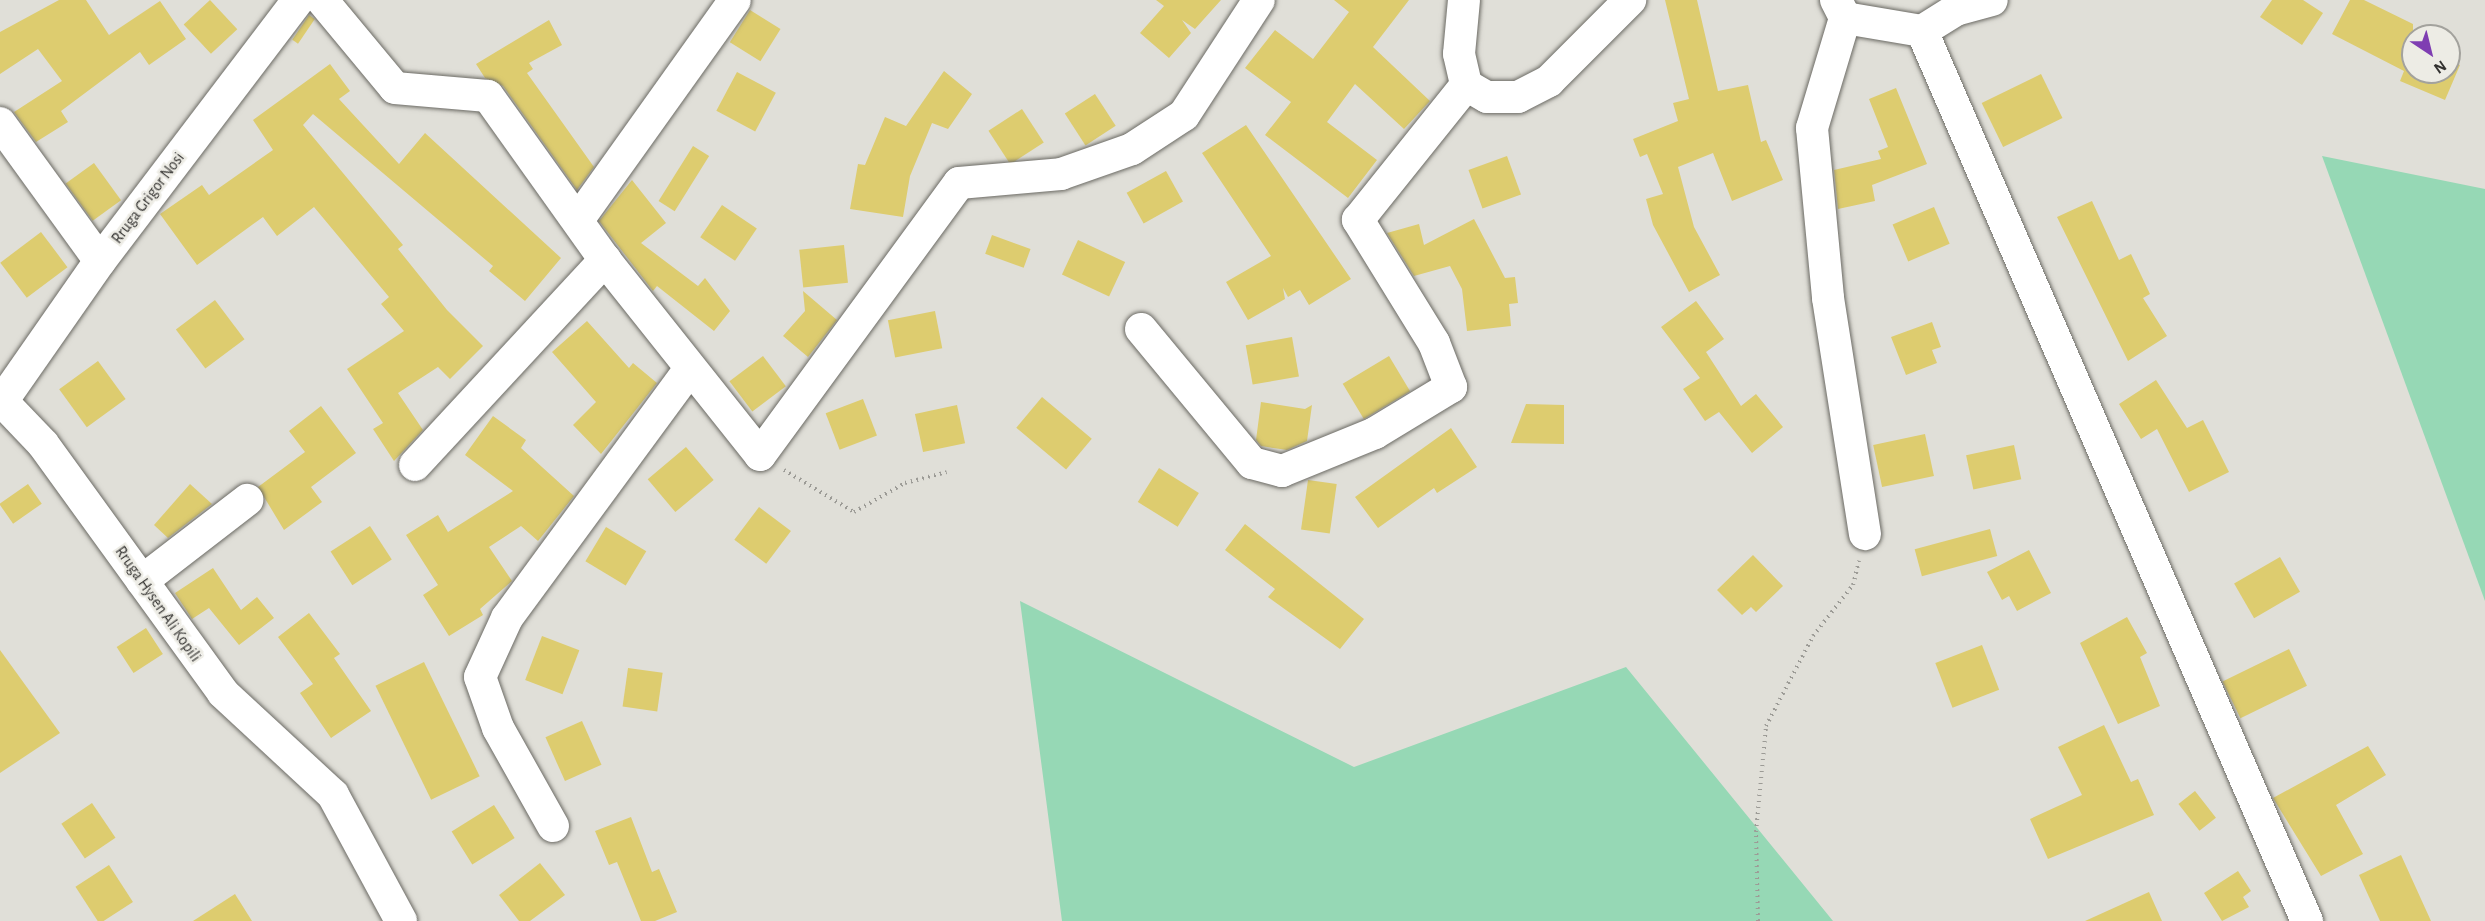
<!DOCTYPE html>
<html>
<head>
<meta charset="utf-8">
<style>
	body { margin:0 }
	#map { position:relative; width:2485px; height:921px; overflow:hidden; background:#e0dfd8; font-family:"Alegreya Sans",sans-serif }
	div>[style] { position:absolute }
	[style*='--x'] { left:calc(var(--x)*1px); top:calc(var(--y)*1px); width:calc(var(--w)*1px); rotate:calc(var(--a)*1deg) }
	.green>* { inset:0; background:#96d8b5 }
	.building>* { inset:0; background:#ddcc6f; transform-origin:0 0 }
	.path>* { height:4px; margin-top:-2px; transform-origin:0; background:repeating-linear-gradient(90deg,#9c9b96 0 1.5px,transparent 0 6px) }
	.roads { filter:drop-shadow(0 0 2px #6b6a64) drop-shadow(0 0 2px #6b6a64) }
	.minor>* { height:32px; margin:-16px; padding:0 16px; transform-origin:16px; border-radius:16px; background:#fff }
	span { translate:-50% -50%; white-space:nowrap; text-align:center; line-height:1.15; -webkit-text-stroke:5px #edece5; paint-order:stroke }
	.street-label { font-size:16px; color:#333230 }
	.north { position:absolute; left:2401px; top:24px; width:60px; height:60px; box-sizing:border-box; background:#edece5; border:2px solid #a3a29d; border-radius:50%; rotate:145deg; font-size:16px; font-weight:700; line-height:24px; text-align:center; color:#333230 }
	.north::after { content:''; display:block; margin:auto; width:21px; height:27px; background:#7f3eb2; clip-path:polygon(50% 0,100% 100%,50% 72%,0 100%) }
</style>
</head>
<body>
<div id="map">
	<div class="green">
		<i style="clip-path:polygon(2322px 156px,2485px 189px,2485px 601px)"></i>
		<i style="clip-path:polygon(1020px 601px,1354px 767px,1626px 667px,1833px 921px,1062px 921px)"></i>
	</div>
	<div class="building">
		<i style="clip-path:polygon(59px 0,86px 0,109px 35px,160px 1px,186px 39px,149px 65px,140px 52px,61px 111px,68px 122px,36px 142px,14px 112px,62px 81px,38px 49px,0 74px,0 32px)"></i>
		<i style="left:210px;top:0;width:40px;height:36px;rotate:47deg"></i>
		<i style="clip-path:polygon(1156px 0,1221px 0,1195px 29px,1182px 20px,1191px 33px,1169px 58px,1140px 33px,1164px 6px)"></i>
		<i style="clip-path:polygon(1334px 0,1409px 0,1373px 47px,1430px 101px,1404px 129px,1355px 84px,1327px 122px,1377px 160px,1348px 198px,1265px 135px,1291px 102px,1245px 68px,1275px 30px,1313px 59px,1349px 12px)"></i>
		<i style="clip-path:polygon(1665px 0,1697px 0,1718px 91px,1748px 85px,1761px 142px,1766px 140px,1783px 180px,1732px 201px,1713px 153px,1678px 167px,1694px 227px,1720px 275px,1689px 292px,1653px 225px,1646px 199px,1663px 194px,1647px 154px,1640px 157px,1633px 139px,1678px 121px,1673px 103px,1689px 99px)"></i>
		<i style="clip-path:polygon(2272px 0,2303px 0,2323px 13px,2302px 45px,2260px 17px)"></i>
		<i style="clip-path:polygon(2350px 0,2364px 0,2413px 24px,2413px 72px,2449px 72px,2449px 60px,2460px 65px,2445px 100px,2400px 81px,2404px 71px,2332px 34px)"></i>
		<i style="left:750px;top:10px;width:36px;height:38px;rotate:32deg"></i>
		<i style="left:309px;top:15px;width:7px;height:30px;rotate:34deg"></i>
		<i style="clip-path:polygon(549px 20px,562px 45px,529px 63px,533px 69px,527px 73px,594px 167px,577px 190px,503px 86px,485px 78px,476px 64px)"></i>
		<i style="clip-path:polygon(330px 64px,350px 91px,339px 99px,399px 164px,425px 133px,561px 258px,525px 301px,489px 271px,493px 266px,313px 114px,303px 125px,403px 245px,398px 249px,447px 310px,483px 346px,450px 379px,438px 367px,398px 393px,423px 430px,394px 461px,373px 429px,383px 423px,347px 369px,404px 331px,381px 304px,389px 297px,314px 207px,277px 236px,263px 217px,197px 265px,160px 214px,202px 185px,209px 195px,273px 150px,253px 120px)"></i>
		<i style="clip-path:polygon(944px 71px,972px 94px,948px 129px,932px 123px,910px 176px,903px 217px,850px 209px,858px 164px,865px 165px,885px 117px,906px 126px)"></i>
		<i style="left:737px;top:72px;width:44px;height:44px;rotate:28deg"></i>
		<i style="left:2041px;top:74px;width:49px;height:66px;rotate:64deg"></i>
		<i style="clip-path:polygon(1896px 88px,1927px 164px,1872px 185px,1875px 201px,1838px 209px,1834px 170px,1881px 159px,1878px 151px,1888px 147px,1869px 99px)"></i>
		<i style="left:1095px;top:94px;width:38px;height:36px;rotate:57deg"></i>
		<i style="left:1022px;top:109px;width:40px;height:40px;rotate:57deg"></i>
		<i style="clip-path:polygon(1246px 125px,1351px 279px,1309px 305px,1300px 290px,1288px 297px,1283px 288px,1285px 299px,1248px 320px,1226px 282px,1271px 256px,1202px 153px)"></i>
		<i style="left:693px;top:146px;width:19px;height:65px;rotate:32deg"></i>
		<i style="left:1507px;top:156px;width:41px;height:41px;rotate:70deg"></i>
		<i style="left:94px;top:163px;width:46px;height:35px;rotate:54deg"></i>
		<i style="left:1166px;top:171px;width:35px;height:45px;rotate:61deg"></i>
		<i style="clip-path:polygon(632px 180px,666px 223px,641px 243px,698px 286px,705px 278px,730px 311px,714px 331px,657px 286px,653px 291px,599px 221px)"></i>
		<i style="clip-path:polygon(2092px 201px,2119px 260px,2131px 254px,2150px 294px,2143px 298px,2167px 336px,2128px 361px,2057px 217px)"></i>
		<i style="left:722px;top:205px;width:42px;height:39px;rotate:34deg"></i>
		<i style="left:1934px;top:207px;width:40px;height:45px;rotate:67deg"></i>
		<i style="clip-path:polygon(1474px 219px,1505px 278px,1515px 277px,1518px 303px,1509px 304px,1511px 326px,1467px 331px,1462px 289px,1450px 266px,1414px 276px,1387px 233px,1419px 224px,1424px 245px)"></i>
		<i style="left:41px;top:232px;width:44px;height:51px;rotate:53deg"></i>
		<i style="left:992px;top:235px;width:41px;height:20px;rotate:20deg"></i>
		<i style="left:1078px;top:240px;width:52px;height:38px;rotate:25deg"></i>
		<i style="left:844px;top:245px;width:38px;height:45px;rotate:84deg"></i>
		<i style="clip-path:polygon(803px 291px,837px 320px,808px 357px,783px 336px,805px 311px)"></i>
		<i style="left:215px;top:300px;width:49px;height:49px;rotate:53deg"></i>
		<i style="clip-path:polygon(1696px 301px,1724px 339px,1706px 352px,1741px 406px,1756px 394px,1783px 427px,1752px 453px,1719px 412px,1705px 421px,1683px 389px,1700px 378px,1661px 327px)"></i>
		<i style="left:935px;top:311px;width:38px;height:48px;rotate:79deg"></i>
		<i style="clip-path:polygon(587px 321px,629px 368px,633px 363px,657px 383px,601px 454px,573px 425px,596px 402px,552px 352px)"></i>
		<i style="clip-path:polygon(1932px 322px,1941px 347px,1932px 350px,1937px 363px,1906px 375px,1891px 337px)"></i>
		<i style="left:1292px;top:337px;width:40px;height:47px;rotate:80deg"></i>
		<i style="left:763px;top:356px;width:38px;height:42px;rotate:53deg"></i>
		<i style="left:1389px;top:356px;width:41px;height:54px;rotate:59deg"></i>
		<i style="left:98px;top:361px;width:47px;height:48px;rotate:54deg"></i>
		<i style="clip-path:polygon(2156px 380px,2187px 428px,2203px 420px,2229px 472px,2189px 492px,2157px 429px,2141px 439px,2119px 404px)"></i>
		<i style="left:1042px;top:397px;width:65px;height:40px;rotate:40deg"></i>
		<i style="left:863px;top:399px;width:39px;height:40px;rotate:69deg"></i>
		<i style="clip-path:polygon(1261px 402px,1305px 409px,1312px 405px,1307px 441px,1287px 450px,1261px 446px,1256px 440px)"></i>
		<i style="clip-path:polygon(1526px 404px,1564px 405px,1564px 444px,1511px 443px)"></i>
		<i style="left:957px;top:405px;width:39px;height:43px;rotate:78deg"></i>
		<i style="clip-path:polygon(321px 406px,356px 453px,311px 487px,322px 502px,284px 530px,258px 487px,305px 452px,289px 431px)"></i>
		<i style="clip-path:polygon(493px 416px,526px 440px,521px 448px,574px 496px,538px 541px,521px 526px,489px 547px,512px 581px,480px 609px,483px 615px,449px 636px,423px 595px,438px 585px,406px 535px,438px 515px,448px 532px,513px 491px,465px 455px)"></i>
		<i style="clip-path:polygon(1451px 428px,1477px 467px,1437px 493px,1434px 488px,1378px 528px,1355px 497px)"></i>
		<i style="left:1925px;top:434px;width:43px;height:53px;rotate:78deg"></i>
		<i style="left:2014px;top:445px;width:35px;height:49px;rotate:78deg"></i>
		<i style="left:686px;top:447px;width:43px;height:50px;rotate:50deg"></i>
		<i style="left:1159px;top:468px;width:47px;height:40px;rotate:32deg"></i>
		<i style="left:1308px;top:480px;width:29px;height:50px;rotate:8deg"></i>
		<i style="left:28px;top:484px;width:24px;height:35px;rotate:55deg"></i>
		<i style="clip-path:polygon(190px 484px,212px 504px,168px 538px,154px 525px)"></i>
		<i style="left:759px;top:507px;width:40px;height:41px;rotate:37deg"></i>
		<i style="clip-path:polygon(1245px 524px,1364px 619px,1340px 649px,1268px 597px,1275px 589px,1225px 550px)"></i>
		<i style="left:370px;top:526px;width:40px;height:47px;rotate:57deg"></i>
		<i style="left:606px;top:527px;width:47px;height:40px;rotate:31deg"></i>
		<i style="left:1990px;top:529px;width:28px;height:78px;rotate:75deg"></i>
		<i style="clip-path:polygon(2029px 550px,2051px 593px,2017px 611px,2009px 596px,2002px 600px,1987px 572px)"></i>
		<i style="clip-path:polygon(1753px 555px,1783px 586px,1756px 612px,1751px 607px,1742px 615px,1717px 590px)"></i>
		<i style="left:2280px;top:557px;width:40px;height:53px;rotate:60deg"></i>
		<i style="clip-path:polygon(213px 568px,241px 610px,257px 597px,274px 618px,239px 645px,209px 608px,192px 619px,175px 593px)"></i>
		<i style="clip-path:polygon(309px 613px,340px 654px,334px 658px,371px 711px,331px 738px,300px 693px,313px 684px,278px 637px)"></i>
		<i style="clip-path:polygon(2127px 617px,2147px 653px,2140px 657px,2160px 706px,2118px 724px,2080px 643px)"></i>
		<i style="left:146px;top:628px;width:31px;height:35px;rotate:57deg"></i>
		<i style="left:542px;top:636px;width:40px;height:47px;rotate:21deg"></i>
		<i style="left:1982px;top:645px;width:48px;height:50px;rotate:69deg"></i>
		<i style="left:2289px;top:649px;width:41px;height:74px;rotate:64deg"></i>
		<i style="clip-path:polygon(0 650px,60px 733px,0 773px)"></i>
		<i style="left:424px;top:662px;width:127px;height:54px;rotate:64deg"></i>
		<i style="left:628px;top:668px;width:35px;height:39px;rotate:8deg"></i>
		<i style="left:582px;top:721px;width:48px;height:40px;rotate:66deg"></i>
		<i style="clip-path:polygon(2104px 725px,2131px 782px,2138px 779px,2154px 815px,2048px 859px,2030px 819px,2082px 795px,2058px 747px)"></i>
		<i style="clip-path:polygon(2368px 746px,2386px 775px,2336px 805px,2363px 854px,2321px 876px,2273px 798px)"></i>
		<i style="left:2195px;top:791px;width:34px;height:21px;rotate:52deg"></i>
		<i style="left:92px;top:803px;width:42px;height:37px;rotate:56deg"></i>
		<i style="left:494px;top:805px;width:39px;height:50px;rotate:58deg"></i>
		<i style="clip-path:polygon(631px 817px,652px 872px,659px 869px,677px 912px,655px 921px,641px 921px,617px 862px,609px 865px,595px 831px)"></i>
		<i style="clip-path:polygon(2401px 855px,2431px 921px,2380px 921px,2359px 875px)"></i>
		<i style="clip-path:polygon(540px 863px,565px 895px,530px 921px,519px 921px,499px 895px)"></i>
		<i style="left:109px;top:865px;width:44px;height:40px;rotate:57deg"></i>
		<i style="clip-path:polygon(2238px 871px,2251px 891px,2243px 897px,2249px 907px,2222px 921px,2204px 893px)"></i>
		<i style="clip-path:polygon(2149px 892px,2162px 921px,2085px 921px)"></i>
		<i style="clip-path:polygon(235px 894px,252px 921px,193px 921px)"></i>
	</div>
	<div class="path">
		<i style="--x:784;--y:470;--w:82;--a:31"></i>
		<i style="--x:854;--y:512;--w:59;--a:-29.6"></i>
		<i style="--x:905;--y:483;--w:43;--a:-14.7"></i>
		<i style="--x:1758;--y:921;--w:89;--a:-91.3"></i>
		<i style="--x:1756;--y:832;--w:106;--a:-84.6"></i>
		<i style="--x:1766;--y:726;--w:102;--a:-62.4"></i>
		<i style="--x:1813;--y:636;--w:65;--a:-51.9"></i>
		<i style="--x:1853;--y:585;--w:25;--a:-76"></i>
	</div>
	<div class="roads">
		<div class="minor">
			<i style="--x:322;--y:0;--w:114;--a:50.3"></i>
			<i style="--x:395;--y:88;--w:93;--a:4.9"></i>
			<i style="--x:488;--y:96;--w:201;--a:54.5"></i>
			<i style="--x:605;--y:260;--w:249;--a:51.5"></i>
			<i style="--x:760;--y:455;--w:337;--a:-53.8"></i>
			<i style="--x:959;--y:183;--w:102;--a:-5"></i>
			<i style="--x:1061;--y:174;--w:75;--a:-19.4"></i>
			<i style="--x:1132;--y:149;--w:62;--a:-33.2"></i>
			<i style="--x:1184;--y:115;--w:137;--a:-56.9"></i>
			<i style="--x:1464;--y:0;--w:54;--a:95.3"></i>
			<i style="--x:1459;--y:54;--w:32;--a:77"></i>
			<i style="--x:1466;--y:85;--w:24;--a:30"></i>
			<i style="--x:1487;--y:97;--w:31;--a:0"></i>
			<i style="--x:1518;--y:97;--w:35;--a:-27"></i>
			<i style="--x:1549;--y:81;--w:115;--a:-45"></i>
			<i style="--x:1836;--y:0;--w:20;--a:63"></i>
			<i style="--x:1845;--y:18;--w:78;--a:9.6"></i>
			<i style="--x:1922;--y:31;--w:39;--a:-32"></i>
			<i style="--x:1955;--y:10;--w:38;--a:-15"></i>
			<i style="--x:1845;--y:18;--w:115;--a:106.7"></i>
			<i style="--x:1812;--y:128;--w:171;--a:84.6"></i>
			<i style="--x:1828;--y:298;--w:239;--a:81.1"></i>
			<i style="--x:1922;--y:31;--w:970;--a:66.61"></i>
			<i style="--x:0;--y:123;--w:170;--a:54.1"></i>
			<i style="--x:578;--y:220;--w:270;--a:-54.5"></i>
			<i style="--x:1141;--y:329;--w:174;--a:50.4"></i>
			<i style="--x:1252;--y:463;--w:31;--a:15"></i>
			<i style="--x:1282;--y:471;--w:100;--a:-22.2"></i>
			<i style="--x:1375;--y:433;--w:89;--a:-31.2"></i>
			<i style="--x:1451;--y:387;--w:47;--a:-111.1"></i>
			<i style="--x:1434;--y:343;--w:145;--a:-121.7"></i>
			<i style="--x:1358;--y:220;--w:173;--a:-51.3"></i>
			<i style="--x:0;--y:399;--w:62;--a:46.3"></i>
			<i style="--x:43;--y:444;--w:307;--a:54.1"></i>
			<i style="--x:223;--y:693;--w:150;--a:42.8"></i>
			<i style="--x:333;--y:795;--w:143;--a:61.6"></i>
			<i style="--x:3;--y:400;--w:169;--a:-55.1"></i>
			<i style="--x:100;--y:261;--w:328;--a:-52.8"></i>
			<i style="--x:415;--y:465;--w:280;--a:-47.2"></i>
			<i style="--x:142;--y:581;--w:133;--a:-37.6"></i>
			<i style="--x:553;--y:826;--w:112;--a:-119.3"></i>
			<i style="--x:498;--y:728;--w:54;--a:-109.4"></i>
			<i style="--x:480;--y:677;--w:65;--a:-65.4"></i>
			<i style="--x:507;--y:618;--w:309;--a:-53.7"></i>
		</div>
	</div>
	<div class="street-label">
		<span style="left:148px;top:198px;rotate:-53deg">Rruga Grigor Nosi</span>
		<span style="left:158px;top:604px;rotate:55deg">Rruga Hysen Ali Kopili</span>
	</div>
	<div class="north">N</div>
</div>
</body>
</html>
